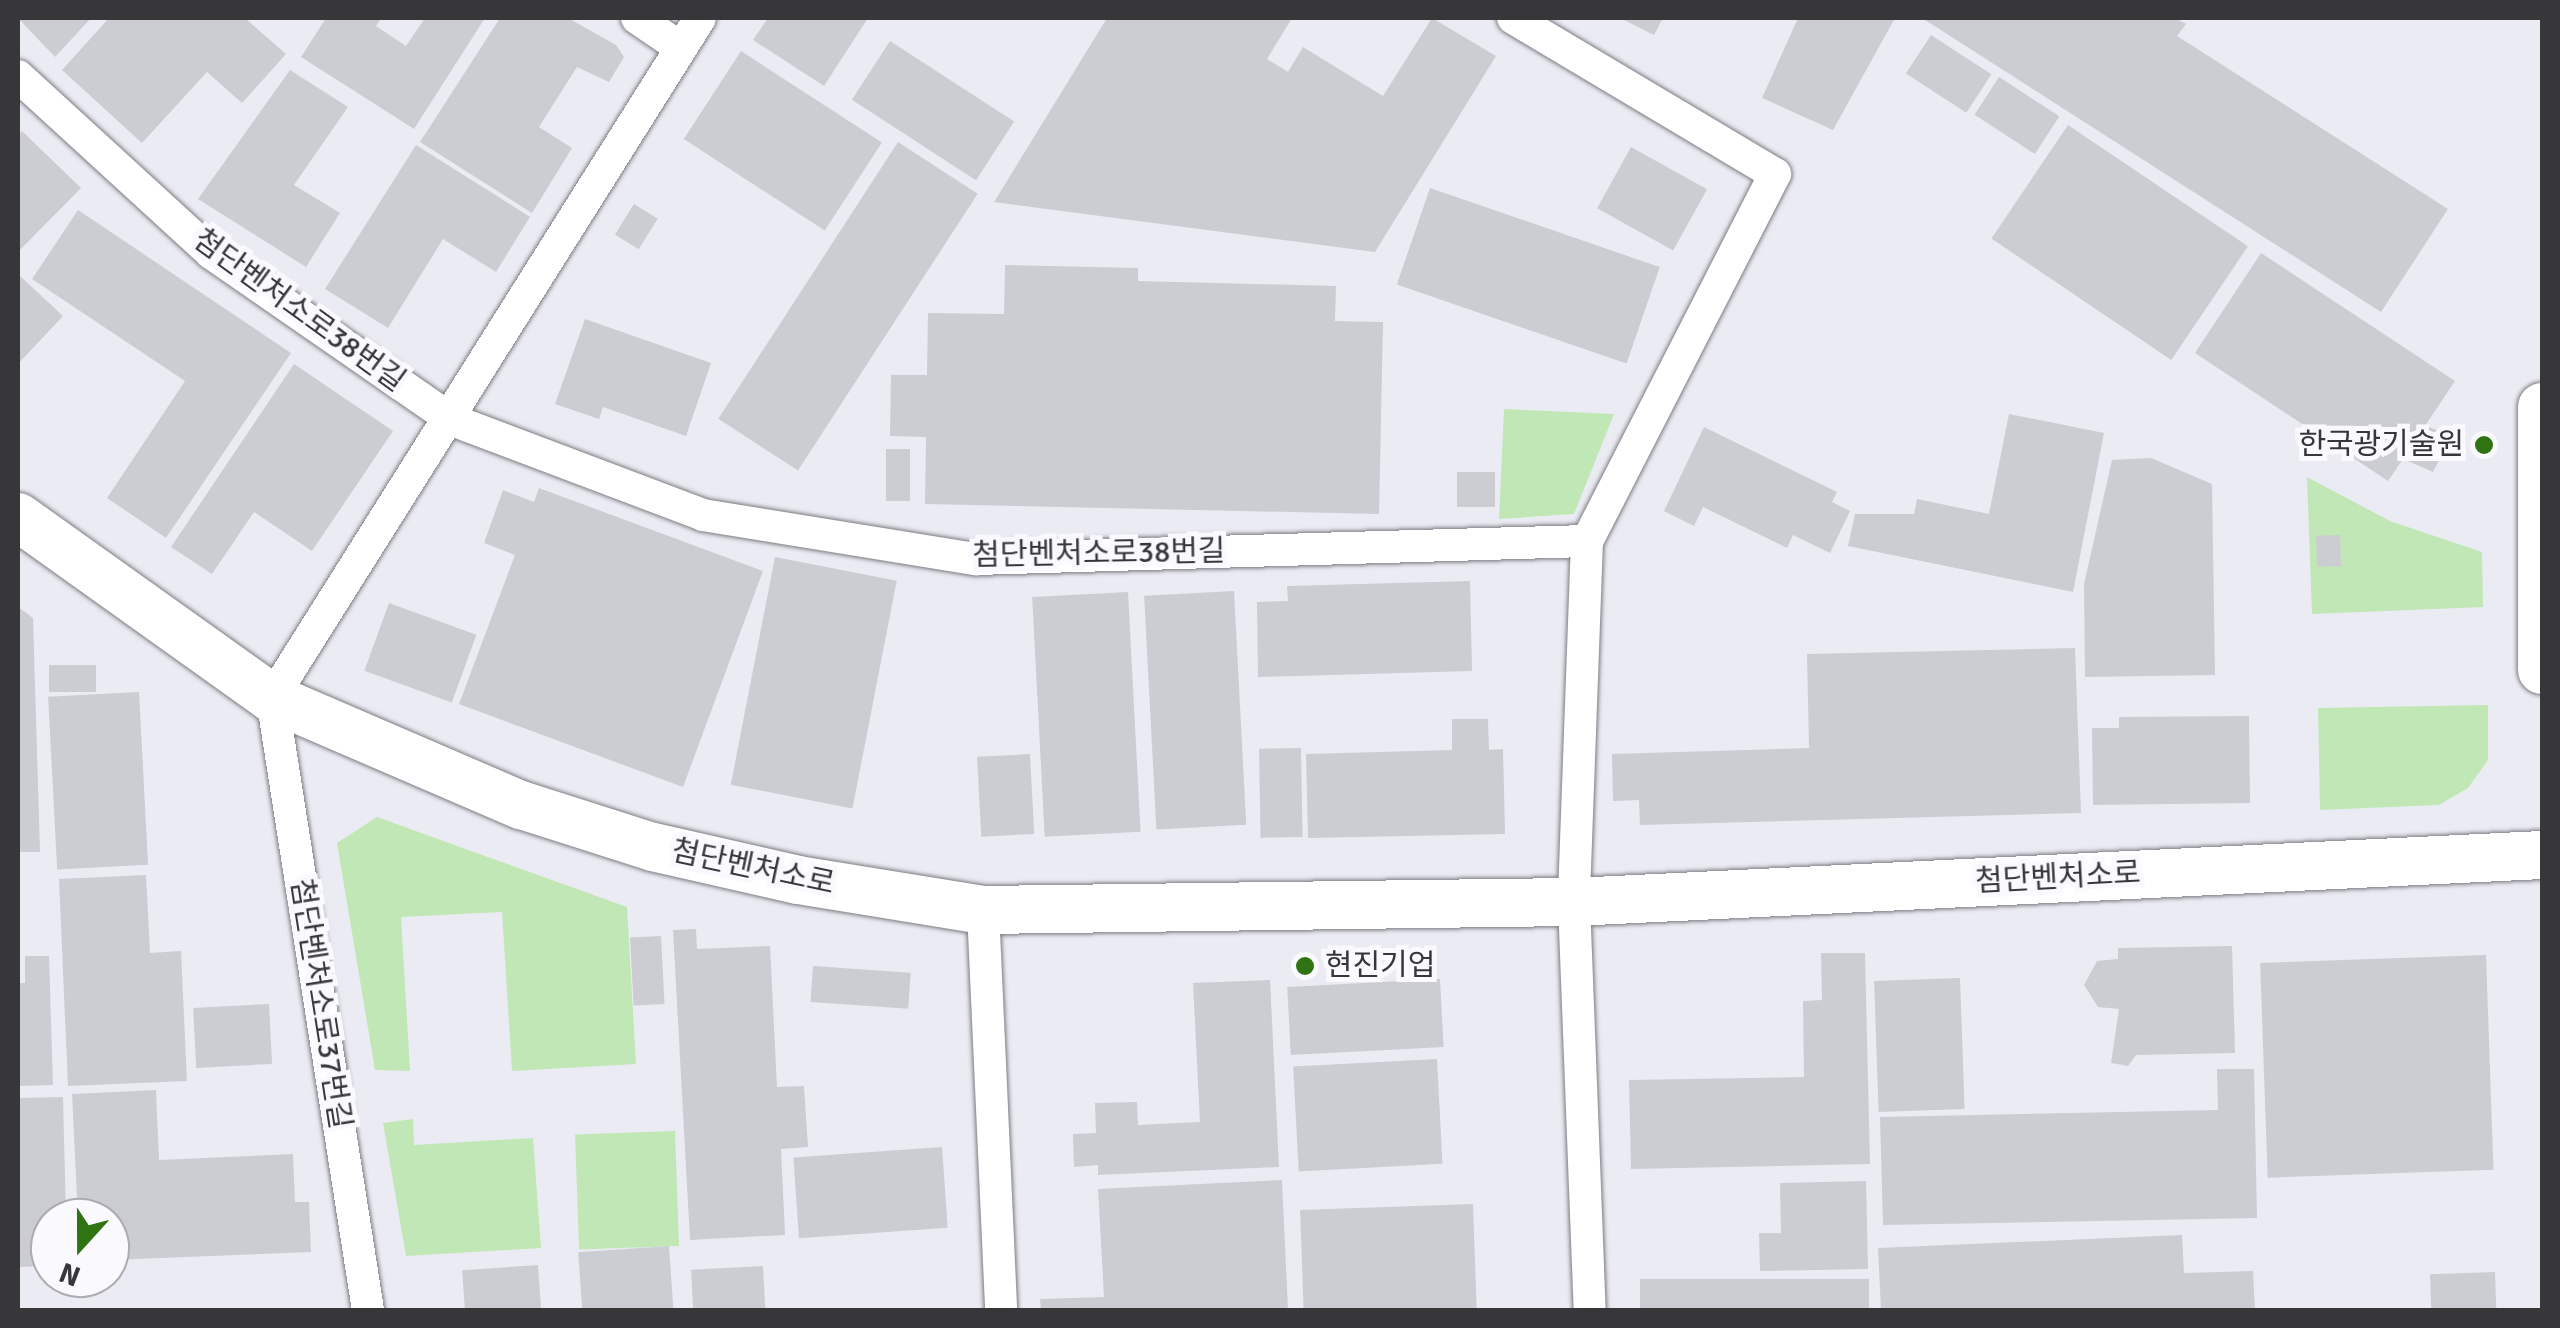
<!DOCTYPE html>
<html>
<head>
<meta charset="utf-8">
<style>
	body { margin:0 }
	#map { position:relative; width:2560px; height:1328px; overflow:hidden; background:#ebecf3; font-family:Signika,"Noto Sans KR",sans-serif }
	div>[style] { position:absolute }
	[style*='--x'] { left:calc(var(--x)*1px); top:calc(var(--y)*1px); width:calc(var(--w)*1px); rotate:calc(var(--a)*1deg) }
	.green>* { inset:0; background:#c1e7b6; transform-origin:0 0 }
	.building>* { inset:0; background:#ccccd3; transform-origin:0 0 }
	.roads { filter:drop-shadow(0 0 2px #7c7d83) drop-shadow(0 0 2px #7c7d83) }
	.street>* { height:32px; margin:-16px; padding:0 16px; transform-origin:16px; border-radius:16px; background:#fff }
	.secondary>* { height:48px; margin:-24px; padding:0 24px; transform-origin:24px; border-radius:24px; background:#fff }
	.dots>* { width:28px; height:28px; translate:-50% -50%; box-sizing:border-box; border:5px solid #f9f9fe; border-radius:50% }
	span { translate:-50% -50%; white-space:nowrap; text-align:center; line-height:1.15; -webkit-text-stroke:10px #f9f9fe; paint-order:stroke }
	.street-label { font-size:30px; color:#37373a }
	.poi-label { font-size:30px; color:#37373a }
	.right { translate:-100% -50%; text-align:right }
	.left { translate:0 -50%; text-align:left }
	.frame { position:absolute; inset:0; border:20px solid #37373a; pointer-events:none }
	.north { position:absolute; left:30px; top:1198px; width:100px; height:100px; box-sizing:border-box; background:#f9f9fe; border:2px solid #ababb0; border-radius:50%; rotate:201deg; font-size:28px; font-weight:700; line-height:40px; text-align:center; color:#37373a }
	.north::after { content:''; display:block; margin:auto; width:35px; height:45px; background:#2f7313; clip-path:polygon(50% 0,100% 100%,50% 72%,0 100%) }
</style>
</head>
<body>
<div id="map">
	<div class="green">
		<i style="clip-path:polygon(1504px 409px,1614px 414px,1574px 514px,1499px 519px)"></i>
		<i style="clip-path:polygon(2307px 477px,2390px 521px,2482px 552px,2483px 607px,2312px 614px)"></i>
		<i style="clip-path:polygon(2488px 705px,2488px 760px,2468px 788px,2439px 805px,2320px 810px,2318px 708px)"></i>
		<i style="clip-path:polygon(377px 817px,627px 907px,636px 1064px,512px 1071px,502px 912px,401px 917px,410px 1071px,375px 1070px,337px 843px)"></i>
		<i style="clip-path:polygon(413px 1119px,414px 1145px,533px 1138px,541px 1248px,406px 1256px,383px 1123px)"></i>
		<i style="left:675px;top:1131px;width:115px;height:100px;rotate:88deg"></i>
	</div>
	<div class="building">
		<i style="clip-path:polygon(18px 18px,91px 18px,55px 57px)"></i>
		<i style="clip-path:polygon(109px 18px,245px 18px,286px 54px,242px 103px,207px 72px,142px 143px,62px 70px)"></i>
		<i style="clip-path:polygon(326px 18px,381px 18px,376px 26px,406px 46px,425px 18px,485px 18px,414px 129px,301px 57px)"></i>
		<i style="clip-path:polygon(500px 18px,568px 18px,616px 45px,624px 57px,609px 82px,577px 67px,539px 127px,572px 148px,532px 213px,420px 142px)"></i>
		<i style="clip-path:polygon(768px 18px,868px 18px,824px 86px,753px 40px)"></i>
		<i style="clip-path:polygon(1107px 18px,1292px 18px,1267px 59px,1288px 72px,1303px 47px,1383px 96px,1432px 18px,1496px 56px,1375px 252px,994px 202px)"></i>
		<i style="clip-path:polygon(1620px 18px,1663px 18px,1654px 35px)"></i>
		<i style="clip-path:polygon(1798px 18px,1895px 18px,1833px 130px,1762px 98px)"></i>
		<i style="clip-path:polygon(1922px 18px,2175px 18px,2186px 24px,2177px 36px,2448px 209px,2381px 312px)"></i>
		<i style="left:1931px;top:35px;width:72px;height:46px;rotate:33deg"></i>
		<i style="left:890px;top:41px;width:148px;height:70px;rotate:33deg"></i>
		<i style="left:741px;top:51px;width:168px;height:105px;rotate:33deg"></i>
		<i style="clip-path:polygon(290px 70px,348px 107px,294px 185px,340px 213px,306px 267px,198px 199px)"></i>
		<i style="left:1999px;top:77px;width:72px;height:45px;rotate:33deg"></i>
		<i style="left:2068px;top:125px;width:217px;height:137px;rotate:34deg"></i>
		<i style="clip-path:polygon(22px 131px,81px 188px,18px 252px,18px 136px)"></i>
		<i style="left:898px;top:142px;width:95px;height:330px;rotate:33deg"></i>
		<i style="clip-path:polygon(416px 145px,530px 217px,496px 272px,443px 239px,388px 328px,325px 289px)"></i>
		<i style="left:1631px;top:147px;width:87px;height:70px;rotate:29deg"></i>
		<i style="left:1430px;top:188px;width:243px;height:102px;rotate:19deg"></i>
		<i style="left:634px;top:204px;width:28px;height:36px;rotate:32deg"></i>
		<i style="clip-path:polygon(78px 210px,291px 353px,166px 538px,107px 498px,185px 381px,32px 279px)"></i>
		<i style="clip-path:polygon(2261px 253px,2455px 381px,2425px 426px,2452px 435px,2433px 472px,2403px 459px,2388px 481px,2195px 353px)"></i>
		<i style="clip-path:polygon(1005px 265px,1138px 268px,1138px 281px,1336px 286px,1335px 321px,1383px 322px,1379px 514px,925px 504px,926px 437px,890px 436px,891px 375px,927px 375px,928px 313px,1004px 314px)"></i>
		<i style="clip-path:polygon(18px 274px,63px 316px,18px 364px)"></i>
		<i style="clip-path:polygon(585px 319px,711px 363px,686px 436px,603px 407px,599px 419px,555px 404px)"></i>
		<i style="clip-path:polygon(294px 364px,393px 431px,312px 551px,254px 512px,212px 574px,171px 547px)"></i>
		<i style="clip-path:polygon(2009px 414px,2104px 433px,2073px 592px,1848px 546px,1855px 514px,1914px 514px,1917px 499px,1989px 514px)"></i>
		<i style="clip-path:polygon(1704px 427px,1837px 492px,1832px 502px,1850px 511px,1830px 553px,1793px 535px,1787px 548px,1703px 507px,1694px 526px,1664px 511px)"></i>
		<i style="left:886px;top:449px;width:24px;height:52px"></i>
		<i style="clip-path:polygon(2151px 458px,2212px 484px,2215px 675px,2085px 677px,2084px 584px,2112px 460px)"></i>
		<i style="left:1457px;top:472px;width:38px;height:35px"></i>
		<i style="clip-path:polygon(539px 488px,763px 571px,683px 787px,459px 704px,515px 555px,484px 543px,503px 490px,534px 502px)"></i>
		<i style="left:2340px;top:535px;width:31px;height:24px;rotate:88deg"></i>
		<i style="left:775px;top:557px;width:124px;height:232px;rotate:11deg"></i>
		<i style="clip-path:polygon(1470px 581px,1472px 671px,1258px 677px,1257px 602px,1288px 601px,1287px 586px)"></i>
		<i style="left:1234px;top:591px;width:234px;height:90px;rotate:87deg"></i>
		<i style="left:1128px;top:592px;width:240px;height:96px;rotate:87deg"></i>
		<i style="left:389px;top:603px;width:93px;height:72px;rotate:20deg"></i>
		<i style="clip-path:polygon(18px 607px,33px 618px,40px 852px,18px 852px)"></i>
		<i style="clip-path:polygon(2075px 648px,2081px 813px,1640px 825px,1639px 800px,1613px 801px,1612px 754px,1809px 748px,1807px 654px)"></i>
		<i style="left:96px;top:665px;width:27px;height:47px;rotate:90deg"></i>
		<i style="left:139px;top:692px;width:173px;height:91px;rotate:87deg"></i>
		<i style="clip-path:polygon(2249px 716px,2250px 803px,2093px 805px,2092px 728px,2119px 728px,2119px 717px)"></i>
		<i style="clip-path:polygon(1452px 719px,1488px 719px,1489px 750px,1503px 749px,1505px 834px,1308px 838px,1306px 754px,1452px 750px)"></i>
		<i style="left:1301px;top:748px;width:89px;height:42px;rotate:89deg"></i>
		<i style="left:1030px;top:754px;width:80px;height:53px;rotate:87deg"></i>
		<i style="clip-path:polygon(146px 875px,150px 953px,181px 951px,187px 1081px,68px 1086px,59px 879px)"></i>
		<i style="clip-path:polygon(696px 929px,697px 949px,770px 946px,777px 1087px,804px 1086px,808px 1147px,781px 1149px,785px 1235px,690px 1240px,673px 930px)"></i>
		<i style="left:661px;top:936px;width:68px;height:31px;rotate:87deg"></i>
		<i style="clip-path:polygon(2232px 946px,2235px 1053px,2136px 1055px,2128px 1066px,2111px 1063px,2119px 1009px,2098px 1007px,2084px 985px,2097px 961px,2118px 959px,2118px 948px)"></i>
		<i style="clip-path:polygon(1821px 953px,1865px 953px,1870px 1164px,1631px 1169px,1629px 1080px,1804px 1077px,1803px 1001px,1822px 1000px)"></i>
		<i style="left:2486px;top:955px;width:215px;height:226px;rotate:88deg"></i>
		<i style="clip-path:polygon(25px 956px,49px 956px,53px 1085px,18px 1086px,18px 983px,25px 983px)"></i>
		<i style="left:813px;top:966px;width:98px;height:36px;rotate:4deg"></i>
		<i style="left:1960px;top:978px;width:131px;height:86px;rotate:88deg"></i>
		<i style="left:1440px;top:979px;width:68px;height:153px;rotate:87deg"></i>
		<i style="clip-path:polygon(1270px 980px,1279px 1167px,1098px 1175px,1098px 1165px,1074px 1167px,1073px 1134px,1096px 1133px,1095px 1103px,1137px 1102px,1138px 1125px,1200px 1122px,1193px 983px)"></i>
		<i style="left:269px;top:1004px;width:60px;height:76px;rotate:87deg"></i>
		<i style="left:1437px;top:1059px;width:105px;height:144px;rotate:87deg"></i>
		<i style="clip-path:polygon(2217px 1069px,2254px 1069px,2257px 1218px,1883px 1225px,1880px 1117px,2218px 1110px)"></i>
		<i style="clip-path:polygon(156px 1090px,159px 1160px,293px 1154px,295px 1202px,309px 1202px,311px 1252px,110px 1260px,110px 1218px,78px 1218px,72px 1094px)"></i>
		<i style="clip-path:polygon(63px 1097px,66px 1218px,50px 1218px,50px 1266px,18px 1267px,18px 1098px)"></i>
		<i style="left:942px;top:1147px;width:81px;height:149px;rotate:86deg"></i>
		<i style="clip-path:polygon(1282px 1180px,1288px 1310px,1041px 1310px,1040px 1299px,1104px 1297px,1098px 1189px)"></i>
		<i style="clip-path:polygon(1866px 1181px,1868px 1269px,1760px 1271px,1759px 1233px,1781px 1233px,1780px 1183px)"></i>
		<i style="left:1473px;top:1204px;width:106px;height:173px;rotate:88deg"></i>
		<i style="clip-path:polygon(2182px 1235px,2184px 1273px,2253px 1271px,2255px 1310px,1881px 1310px,1878px 1248px)"></i>
		<i style="left:669px;top:1246px;width:64px;height:91px;rotate:86deg"></i>
		<i style="left:538px;top:1265px;width:45px;height:76px;rotate:86deg"></i>
		<i style="left:763px;top:1266px;width:44px;height:72px;rotate:87deg"></i>
		<i style="left:2495px;top:1272px;width:38px;height:65px;rotate:88deg"></i>
		<i style="left:1869px;top:1279px;width:31px;height:229px;rotate:90deg"></i>
	</div>
	<div class="roads">
		<div class="street">
			<i style="--x:637;--y:18;--w:53;--a:34.3"></i>
			<i style="--x:1513;--y:18;--w:305;--a:30.8"></i>
			<i style="--x:1775;--y:174;--w:412;--a:117.1"></i>
			<i style="--x:1587;--y:541;--w:361;--a:92.1"></i>
			<i style="--x:1574;--y:902;--w:408;--a:87.8"></i>
			<i style="--x:18;--y:76;--w:262;--a:42.5"></i>
			<i style="--x:211;--y:253;--w:293;--a:34.7"></i>
			<i style="--x:452;--y:420;--w:268;--a:20.7"></i>
			<i style="--x:703;--y:515;--w:277;--a:9.2"></i>
			<i style="--x:976;--y:559;--w:611;--a:-1.69"></i>
			<i style="--x:983;--y:910;--w:400;--a:87.4"></i>
			<i style="--x:368;--y:1310;--w:619;--a:-98.91"></i>
			<i style="--x:272;--y:698;--w:803;--a:-57.81"></i>
		</div>
		<div class="secondary">
			<i style="--x:2542;--y:407;--w:263;--a:90"></i>
			<i style="--x:18;--y:517;--w:312;--a:35.5"></i>
			<i style="--x:272;--y:698;--w:271;--a:23.3"></i>
			<i style="--x:521;--y:805;--w:139;--a:17.7"></i>
			<i style="--x:653;--y:847;--w:149;--a:12.8"></i>
			<i style="--x:798;--y:880;--w:187;--a:9.2"></i>
			<i style="--x:983;--y:910;--w:591;--a:-0.78"></i>
			<i style="--x:1574;--y:902;--w:969;--a:-2.78"></i>
		</div>
	</div>
	<div class="dots">
		<i style="left:2484px;top:445px;background:#2f7313"></i>
		<i style="left:1305px;top:966px;background:#2f7313"></i>
	</div>
	<div class="street-label">
		<span style="left:299px;top:311px;rotate:36deg">첨단벤처소로38번길</span>
		<span style="left:1099px;top:554px;rotate:-1deg">첨단벤처소로38번길</span>
		<span style="left:753px;top:868px;rotate:12deg">첨단벤처소로</span>
		<span style="left:2058px;top:878px;rotate:-3deg">첨단벤처소로</span>
		<span style="left:320px;top:1004px;rotate:81deg">첨단벤처소로37번길</span>
	</div>
	<div class="poi-label">
		<span class="right" style="left:2464px;top:445px">한국광기술원</span>
		<span class="left" style="left:1325px;top:966px">현진기업</span>
	</div>
	<div class="frame"></div>
	<div class="north">N</div>
</div>
</body>
</html>
